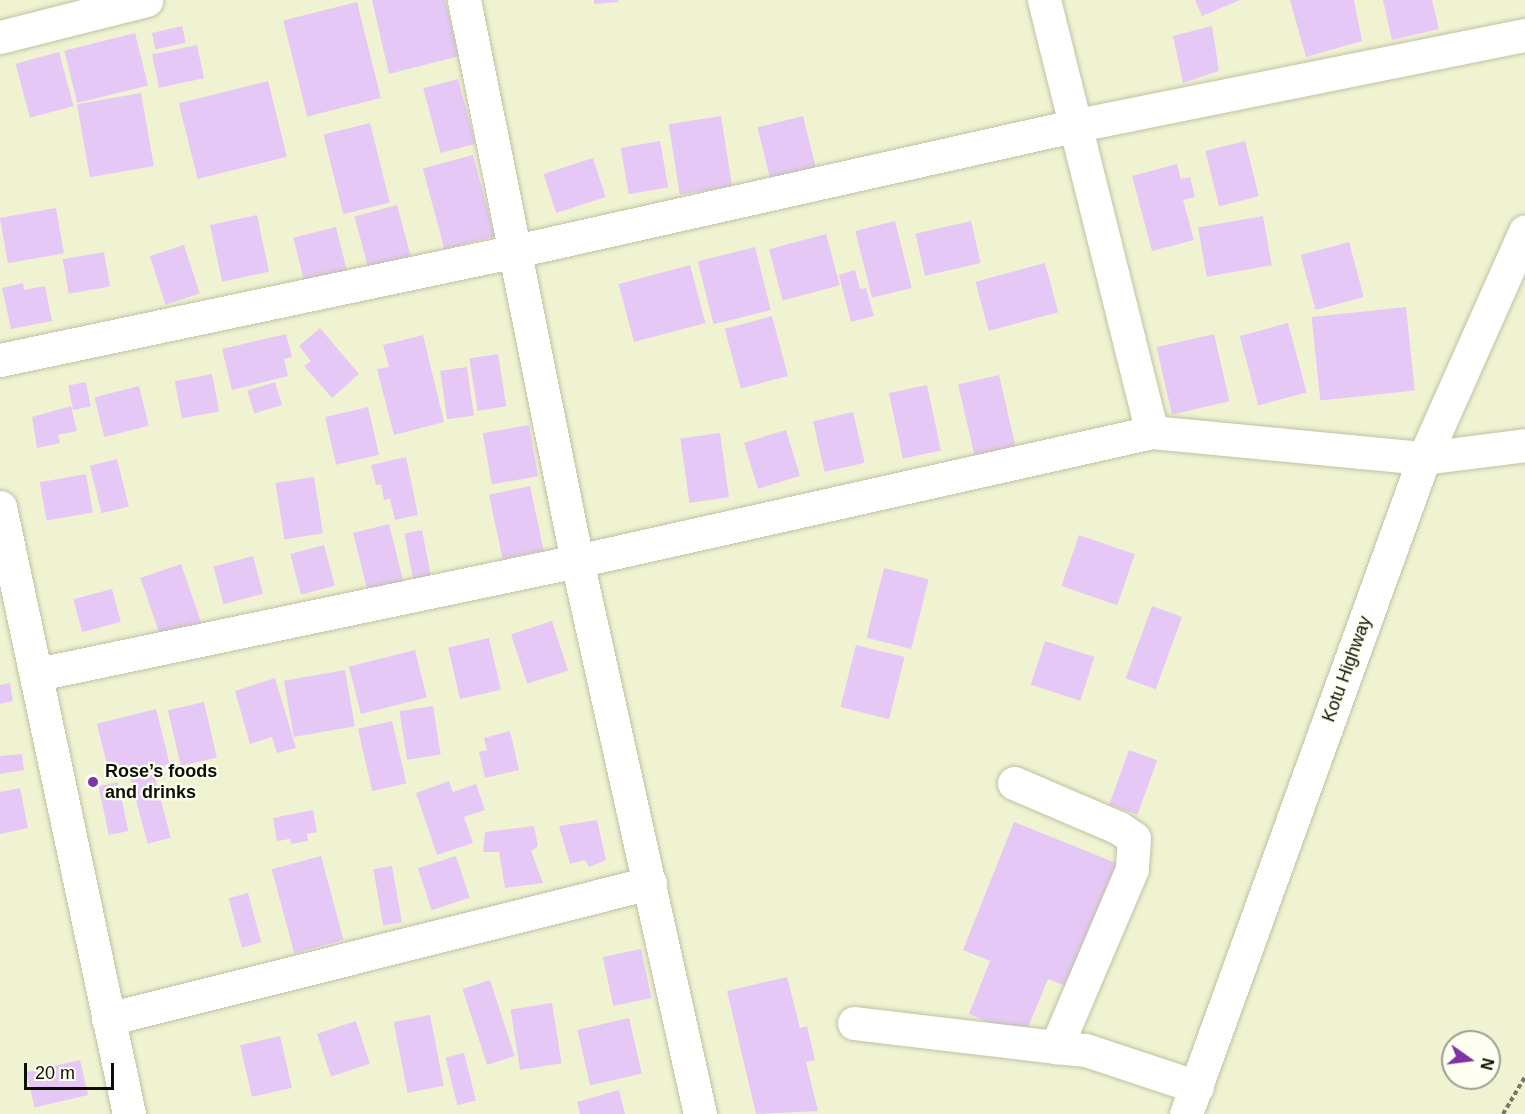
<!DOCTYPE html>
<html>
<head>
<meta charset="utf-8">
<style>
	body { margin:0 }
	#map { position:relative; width:1525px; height:1114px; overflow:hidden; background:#f0f3d2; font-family:Arial,sans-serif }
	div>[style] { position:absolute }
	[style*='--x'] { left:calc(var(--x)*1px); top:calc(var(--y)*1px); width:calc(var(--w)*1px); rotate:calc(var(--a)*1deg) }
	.building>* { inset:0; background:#e6c8f6; transform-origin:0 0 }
	.path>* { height:4px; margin-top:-2px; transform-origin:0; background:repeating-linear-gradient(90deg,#757762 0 4.5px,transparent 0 7.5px) }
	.roads { filter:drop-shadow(0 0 2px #bfc2a2) drop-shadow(0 0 2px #bfc2a2) }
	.minor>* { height:33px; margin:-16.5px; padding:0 16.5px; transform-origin:16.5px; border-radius:16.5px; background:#fff }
	.dots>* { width:16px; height:16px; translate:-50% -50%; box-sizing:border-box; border:3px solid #fdfff1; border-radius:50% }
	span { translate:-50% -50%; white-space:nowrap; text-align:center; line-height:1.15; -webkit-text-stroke:4.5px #fdfff1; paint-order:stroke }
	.street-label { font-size:18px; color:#0e0f04 }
	.poi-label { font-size:18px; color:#0e0f04; font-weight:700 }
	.left { translate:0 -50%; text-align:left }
	.north { position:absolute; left:1441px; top:1030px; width:60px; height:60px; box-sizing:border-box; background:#fdfff1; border:2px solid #9d9f92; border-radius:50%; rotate:104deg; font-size:16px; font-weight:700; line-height:24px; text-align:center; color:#0e0f04 }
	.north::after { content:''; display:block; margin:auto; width:21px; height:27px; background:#8133a3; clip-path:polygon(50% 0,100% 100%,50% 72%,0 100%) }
	.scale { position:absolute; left:24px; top:1063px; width:90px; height:27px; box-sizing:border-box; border:3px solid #0e0f04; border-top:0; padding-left:8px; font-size:18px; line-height:21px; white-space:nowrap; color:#0e0f04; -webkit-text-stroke:4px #fdfff1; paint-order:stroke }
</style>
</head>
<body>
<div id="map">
	<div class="building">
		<i style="clip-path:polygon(372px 0,445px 0,459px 56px,389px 74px)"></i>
		<i style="clip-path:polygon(594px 0,618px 0,618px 2px,594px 4px)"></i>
		<i style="clip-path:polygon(1195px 0,1240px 0,1202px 16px)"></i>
		<i style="clip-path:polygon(1290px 0,1354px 0,1362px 41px,1306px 57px)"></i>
		<i style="clip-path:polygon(1383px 0,1432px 0,1439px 29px,1392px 40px)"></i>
		<i style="left:357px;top:2px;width:99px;height:76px;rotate:76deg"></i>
		<i style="left:182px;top:26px;width:17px;height:31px;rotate:77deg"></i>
		<i style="clip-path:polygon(1212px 26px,1219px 71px,1183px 83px,1173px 36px)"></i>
		<i style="left:135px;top:33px;width:54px;height:73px;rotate:76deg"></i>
		<i style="left:197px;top:45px;width:34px;height:46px;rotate:78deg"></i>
		<i style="left:59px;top:52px;width:56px;height:45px;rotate:75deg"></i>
		<i style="left:458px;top:79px;width:67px;height:36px;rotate:75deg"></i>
		<i style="left:268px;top:81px;width:78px;height:92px;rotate:76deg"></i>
		<i style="left:141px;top:93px;width:74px;height:65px;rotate:80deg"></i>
		<i style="left:721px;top:116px;width:71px;height:53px;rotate:81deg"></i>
		<i style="left:803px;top:116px;width:53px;height:47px;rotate:76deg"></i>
		<i style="left:370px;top:123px;width:82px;height:48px;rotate:76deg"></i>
		<i style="left:660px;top:141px;width:47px;height:40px;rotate:80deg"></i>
		<i style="left:1245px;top:141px;width:57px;height:41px;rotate:76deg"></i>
		<i style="left:473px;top:155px;width:84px;height:52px;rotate:75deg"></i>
		<i style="left:593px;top:158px;width:41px;height:52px;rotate:72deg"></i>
		<i style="clip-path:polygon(1177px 164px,1181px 179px,1190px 177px,1195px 197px,1183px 200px,1194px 240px,1152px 251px,1132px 176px)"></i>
		<i style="left:397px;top:205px;width:55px;height:44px;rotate:75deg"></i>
		<i style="left:56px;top:208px;width:46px;height:57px;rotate:80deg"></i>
		<i style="left:257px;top:215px;width:58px;height:48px;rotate:78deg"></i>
		<i style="left:1263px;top:216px;width:50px;height:66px;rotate:80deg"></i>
		<i style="left:895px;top:221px;width:69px;height:41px;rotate:76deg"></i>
		<i style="left:971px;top:221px;width:43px;height:57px;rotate:77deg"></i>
		<i style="left:336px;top:227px;width:61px;height:44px;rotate:76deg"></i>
		<i style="left:826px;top:234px;width:53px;height:59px;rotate:75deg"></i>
		<i style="left:1349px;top:242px;width:57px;height:50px;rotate:75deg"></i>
		<i style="left:184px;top:245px;width:51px;height:36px;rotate:72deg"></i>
		<i style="left:755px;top:247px;width:65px;height:59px;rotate:76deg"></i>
		<i style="left:104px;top:252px;width:35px;height:42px;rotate:80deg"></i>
		<i style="left:1045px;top:263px;width:51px;height:72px;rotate:75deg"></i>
		<i style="left:690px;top:265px;width:60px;height:74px;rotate:75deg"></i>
		<i style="clip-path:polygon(855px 270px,860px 289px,866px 288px,874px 316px,851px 322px,839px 275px)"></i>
		<i style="clip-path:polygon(23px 283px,24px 290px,45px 286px,52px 321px,11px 329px,2px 288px)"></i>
		<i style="left:1406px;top:307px;width:84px;height:95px;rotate:84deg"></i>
		<i style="left:772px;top:316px;width:62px;height:49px;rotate:75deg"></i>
		<i style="left:1288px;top:323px;width:72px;height:50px;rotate:75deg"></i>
		<i style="clip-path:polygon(320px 328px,359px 374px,332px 398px,304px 366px,311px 361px,299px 346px)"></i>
		<i style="clip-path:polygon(286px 334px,292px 357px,284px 359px,288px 376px,232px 390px,222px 349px)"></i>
		<i style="left:1214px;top:334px;width:69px;height:59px;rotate:77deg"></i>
		<i style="clip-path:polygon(423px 335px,444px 422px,394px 435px,377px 369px,389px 367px,383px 345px)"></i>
		<i style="left:498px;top:354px;width:53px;height:29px;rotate:81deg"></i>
		<i style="left:467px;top:367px;width:49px;height:27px;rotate:82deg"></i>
		<i style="left:212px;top:374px;width:38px;height:38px;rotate:79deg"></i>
		<i style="left:999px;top:375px;width:83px;height:42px;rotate:77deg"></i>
		<i style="left:86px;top:382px;width:25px;height:18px;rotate:79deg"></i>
		<i style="left:275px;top:382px;width:24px;height:29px;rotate:73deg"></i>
		<i style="left:927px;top:385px;width:67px;height:39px;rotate:78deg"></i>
		<i style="left:139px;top:386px;width:41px;height:46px;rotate:76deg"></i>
		<i style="clip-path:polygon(71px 406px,77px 431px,58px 435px,60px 443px,37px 448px,32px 417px)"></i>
		<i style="left:368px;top:407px;width:49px;height:44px;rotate:77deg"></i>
		<i style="left:853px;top:412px;width:52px;height:41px;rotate:77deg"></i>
		<i style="left:529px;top:425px;width:52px;height:47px;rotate:80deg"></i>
		<i style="left:786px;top:430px;width:48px;height:44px;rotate:73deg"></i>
		<i style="left:720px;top:433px;width:65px;height:40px;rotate:82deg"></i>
		<i style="clip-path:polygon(406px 457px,418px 515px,395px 520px,390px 499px,384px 500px,381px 484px,376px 485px,371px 465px)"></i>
		<i style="left:117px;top:459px;width:49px;height:28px;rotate:76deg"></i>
		<i style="left:86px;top:474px;width:39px;height:47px;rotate:80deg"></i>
		<i style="left:314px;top:477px;width:57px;height:39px;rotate:81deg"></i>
		<i style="left:530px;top:486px;width:66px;height:42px;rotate:78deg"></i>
		<i style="left:389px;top:524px;width:59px;height:37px;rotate:76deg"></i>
		<i style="left:422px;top:530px;width:47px;height:18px;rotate:79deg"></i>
		<i style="left:1079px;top:535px;width:59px;height:54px;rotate:19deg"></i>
		<i style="left:324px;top:545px;width:42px;height:35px;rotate:75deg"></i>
		<i style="left:253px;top:556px;width:39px;height:41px;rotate:75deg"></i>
		<i style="left:181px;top:564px;width:72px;height:43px;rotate:71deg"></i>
		<i style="left:884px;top:568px;width:46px;height:72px;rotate:14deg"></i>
		<i style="left:112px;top:589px;width:34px;height:40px;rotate:75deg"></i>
		<i style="left:1152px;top:606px;width:32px;height:77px;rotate:20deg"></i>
		<i style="left:552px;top:621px;width:52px;height:43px;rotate:72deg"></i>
		<i style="left:489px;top:638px;width:53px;height:42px;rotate:77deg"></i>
		<i style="left:1045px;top:641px;width:52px;height:46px;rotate:18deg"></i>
		<i style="left:856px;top:645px;width:50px;height:64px;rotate:14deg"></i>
		<i style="left:415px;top:650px;width:49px;height:68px;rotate:76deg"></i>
		<i style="left:345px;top:670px;width:57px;height:62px;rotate:80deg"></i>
		<i style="clip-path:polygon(275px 678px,296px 748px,277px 753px,272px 737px,250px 744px,235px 691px)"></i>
		<i style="clip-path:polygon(10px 683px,13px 701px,0 704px,0 685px)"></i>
		<i style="left:204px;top:702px;width:57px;height:37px;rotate:77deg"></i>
		<i style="left:433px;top:706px;width:49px;height:34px;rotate:81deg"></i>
		<i style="left:156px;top:709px;width:57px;height:61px;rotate:76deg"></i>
		<i style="left:392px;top:721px;width:64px;height:35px;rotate:77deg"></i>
		<i style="clip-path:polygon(510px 731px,519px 770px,485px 778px,479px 752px,487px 750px,484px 738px)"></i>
		<i style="left:1129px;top:750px;width:30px;height:58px;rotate:20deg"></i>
		<i style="clip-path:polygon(22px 754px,24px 770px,0 774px,0 756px)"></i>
		<i style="left:153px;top:771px;width:69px;height:24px;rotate:75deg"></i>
		<i style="clip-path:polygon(449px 781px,453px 792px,476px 784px,485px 810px,464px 817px,473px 843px,437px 855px,416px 793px)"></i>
		<i style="left:118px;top:782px;width:50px;height:20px;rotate:78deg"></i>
		<i style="clip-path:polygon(20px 788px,28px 828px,0 834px,0 792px)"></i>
		<i style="clip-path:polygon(313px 810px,317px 832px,307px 834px,308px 841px,291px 844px,290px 839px,277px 841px,273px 818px)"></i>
		<i style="clip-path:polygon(597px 820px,606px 860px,589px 867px,585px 860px,570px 864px,559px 826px)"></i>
		<i style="clip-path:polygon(1014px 822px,1121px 865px,1071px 988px,1048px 979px,1024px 1037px,969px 1014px,990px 961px,963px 950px)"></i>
		<i style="clip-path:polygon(534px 826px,538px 846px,531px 851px,543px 883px,505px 888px,499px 852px,483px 852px,485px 832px)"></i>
		<i style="left:321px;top:856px;width:87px;height:51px;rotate:75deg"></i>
		<i style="left:456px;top:856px;width:44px;height:40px;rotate:72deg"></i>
		<i style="left:392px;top:866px;width:57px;height:19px;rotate:80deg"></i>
		<i style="left:248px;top:893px;width:51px;height:20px;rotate:75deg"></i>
		<i style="left:641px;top:949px;width:50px;height:39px;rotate:78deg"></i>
		<i style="clip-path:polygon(787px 977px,800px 1028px,807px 1026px,815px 1060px,806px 1062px,818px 1111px,756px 1114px,727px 991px)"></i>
		<i style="left:490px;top:980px;width:80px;height:29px;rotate:72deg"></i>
		<i style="left:552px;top:1003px;width:61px;height:42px;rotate:81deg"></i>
		<i style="left:430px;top:1015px;width:72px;height:37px;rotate:79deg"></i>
		<i style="left:629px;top:1018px;width:57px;height:53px;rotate:77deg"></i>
		<i style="left:356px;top:1021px;width:45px;height:41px;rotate:72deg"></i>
		<i style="left:280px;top:1036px;width:53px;height:41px;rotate:77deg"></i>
		<i style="left:464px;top:1053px;width:49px;height:19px;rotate:76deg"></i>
		<i style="left:80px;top:1060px;width:36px;height:55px;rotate:77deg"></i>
		<i style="clip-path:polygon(619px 1090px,625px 1114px,580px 1114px,577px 1102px)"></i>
	</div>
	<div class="path">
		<i style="--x:1503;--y:1114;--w:43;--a:-59.3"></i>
	</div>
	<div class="roads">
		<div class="minor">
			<i style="--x:464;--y:0;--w:572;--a:78.61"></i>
			<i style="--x:577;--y:561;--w:567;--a:77.46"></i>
			<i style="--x:1044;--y:0;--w:445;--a:76"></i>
			<i style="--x:0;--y:37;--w:151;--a:-14.2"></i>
			<i style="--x:0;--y:360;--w:527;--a:-11.93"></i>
			<i style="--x:516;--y:251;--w:571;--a:-12.65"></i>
			<i style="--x:1073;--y:126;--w:461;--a:-11.4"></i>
			<i style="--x:0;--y:507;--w:621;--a:78"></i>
			<i style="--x:38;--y:674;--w:551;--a:-11.84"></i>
			<i style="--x:577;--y:561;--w:589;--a:-12.64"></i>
			<i style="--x:1152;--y:432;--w:273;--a:5.5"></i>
			<i style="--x:1424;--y:458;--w:102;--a:-7.3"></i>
			<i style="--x:1014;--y:783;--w:114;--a:23.2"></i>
			<i style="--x:1119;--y:828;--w:18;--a:34"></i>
			<i style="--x:1134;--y:838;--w:31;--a:94"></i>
			<i style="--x:1132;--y:869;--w:194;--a:113.1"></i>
			<i style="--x:1056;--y:1047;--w:30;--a:6"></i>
			<i style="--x:1086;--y:1050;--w:117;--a:18.4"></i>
			<i style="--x:108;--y:1019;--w:559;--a:-14.09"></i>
			<i style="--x:854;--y:1023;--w:203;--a:6.8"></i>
			<i style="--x:1186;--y:1114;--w:698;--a:-70.06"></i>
			<i style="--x:1424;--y:458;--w:248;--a:-66"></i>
		</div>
	</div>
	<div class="dots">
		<i style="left:93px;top:782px;background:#8133a3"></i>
	</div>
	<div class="street-label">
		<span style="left:1347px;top:669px;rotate:-70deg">Kotu Highway</span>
	</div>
	<div class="poi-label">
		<span class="left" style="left:105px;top:782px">Rose’s foods<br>and drinks</span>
	</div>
	<div class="north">N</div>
	<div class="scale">20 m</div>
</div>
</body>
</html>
